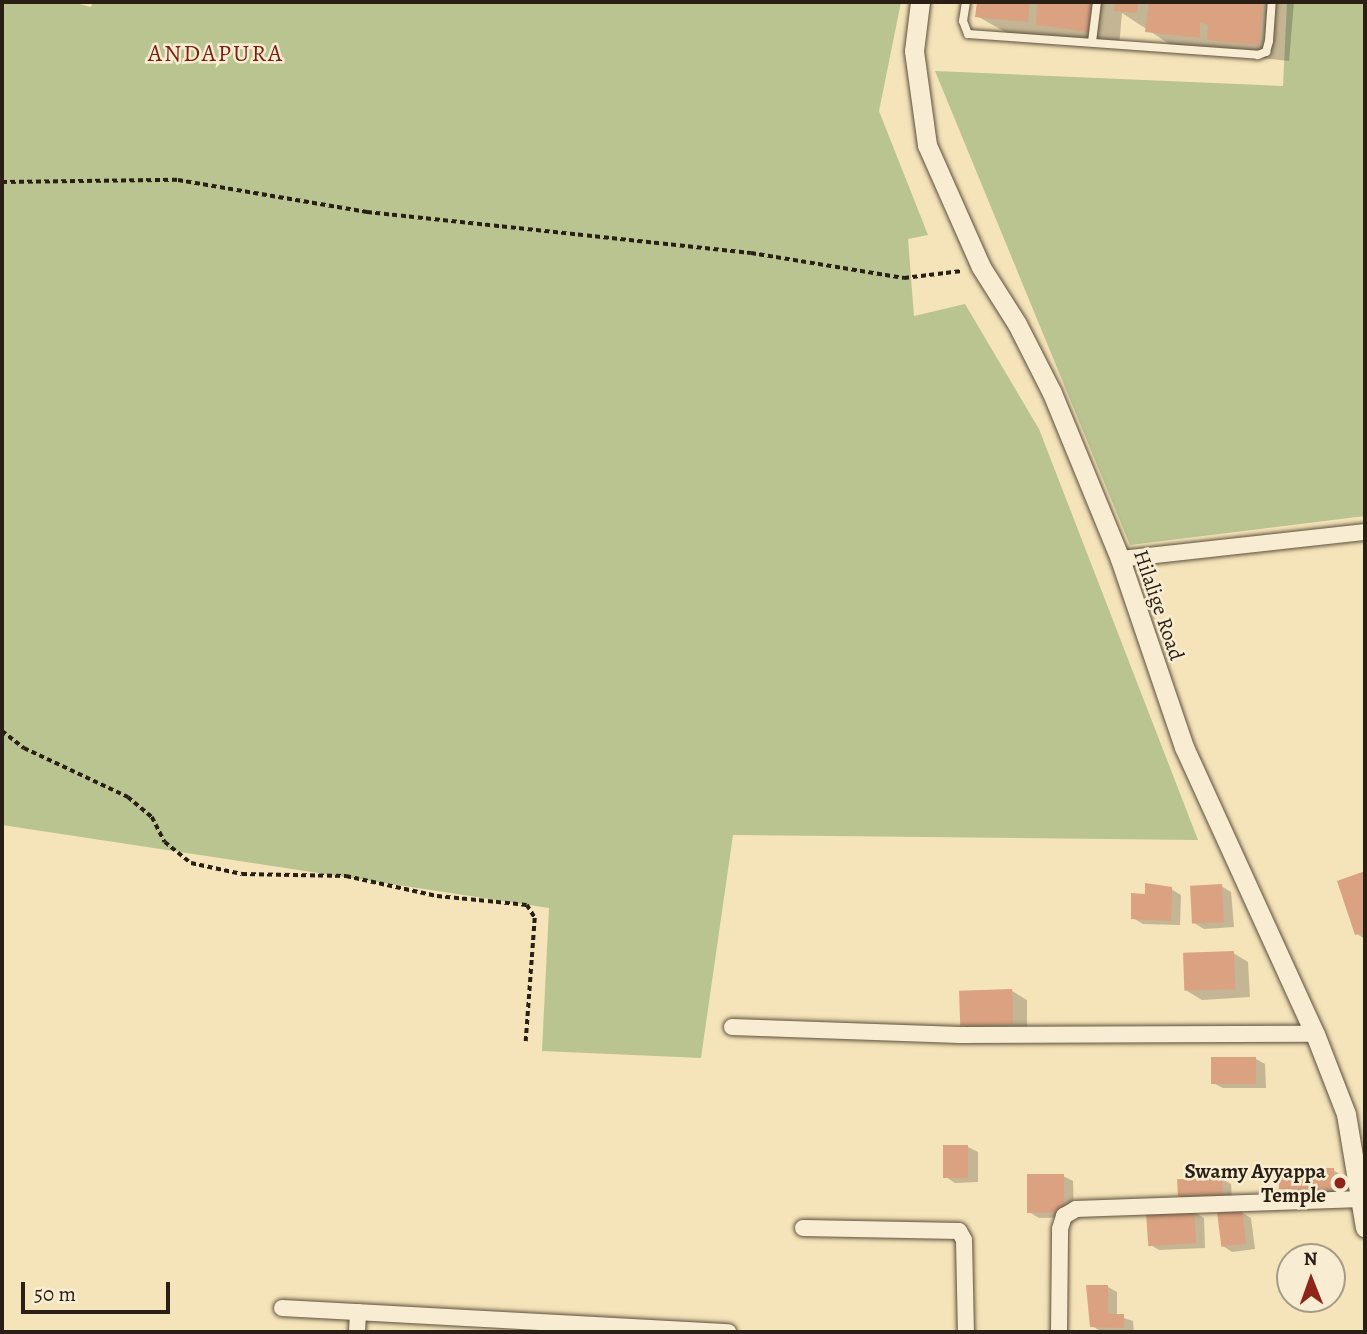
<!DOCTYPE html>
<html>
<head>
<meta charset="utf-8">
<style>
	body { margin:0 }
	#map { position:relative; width:1367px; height:1334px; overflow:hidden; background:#f5e3b9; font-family:Alegreya,serif }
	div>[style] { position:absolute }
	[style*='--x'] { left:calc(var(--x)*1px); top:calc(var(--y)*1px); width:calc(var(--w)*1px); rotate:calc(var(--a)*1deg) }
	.green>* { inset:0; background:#bac490 }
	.shadow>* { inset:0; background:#0003 }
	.building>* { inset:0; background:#dba281; transform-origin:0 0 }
	.path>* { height:3.5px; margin-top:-1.75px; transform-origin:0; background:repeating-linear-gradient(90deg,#291f14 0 5px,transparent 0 8.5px) }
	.roads { filter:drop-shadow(0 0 2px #5c503d) drop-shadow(0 0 2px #5c503d) }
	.service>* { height:8px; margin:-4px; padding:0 4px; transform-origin:4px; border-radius:4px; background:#f8edd2 }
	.minor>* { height:16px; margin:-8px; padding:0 8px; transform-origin:8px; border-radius:8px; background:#f8edd2 }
	.tertiary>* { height:19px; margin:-9.5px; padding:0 9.5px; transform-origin:9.5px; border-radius:9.5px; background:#f8edd2 }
	.dots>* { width:19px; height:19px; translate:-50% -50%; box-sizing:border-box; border:4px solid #f8edd2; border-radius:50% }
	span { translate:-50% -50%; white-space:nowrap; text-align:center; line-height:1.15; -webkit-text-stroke:5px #f8edd2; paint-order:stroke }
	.street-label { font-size:21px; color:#291f14 }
	.poi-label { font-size:21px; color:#291f14; font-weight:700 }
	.right { translate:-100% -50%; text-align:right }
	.quarter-label { font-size:24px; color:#7a1f14; letter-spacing:2px }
	.frame { position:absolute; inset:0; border:4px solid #291f14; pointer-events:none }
	.north { position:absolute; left:1276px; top:1243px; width:70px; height:70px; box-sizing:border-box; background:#f8edd2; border:2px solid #a59b86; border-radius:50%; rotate:359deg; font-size:19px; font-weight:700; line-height:28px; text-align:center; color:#291f14 }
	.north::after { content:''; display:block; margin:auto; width:24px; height:32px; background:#8f2418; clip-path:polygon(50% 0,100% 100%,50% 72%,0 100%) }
	.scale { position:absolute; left:21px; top:1282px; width:149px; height:32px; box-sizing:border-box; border:4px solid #291f14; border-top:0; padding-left:9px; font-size:21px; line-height:24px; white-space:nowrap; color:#291f14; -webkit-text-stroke:5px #f8edd2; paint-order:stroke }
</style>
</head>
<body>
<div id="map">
	<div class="green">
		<i style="clip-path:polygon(2px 2px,72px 2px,91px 7px,93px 2px,901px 2px,879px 111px,928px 235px,908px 239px,914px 316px,965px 304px,1039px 429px,1198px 840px,733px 835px,701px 1058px,542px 1051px,549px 908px,2px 825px)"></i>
		<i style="clip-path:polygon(1287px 2px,1365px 2px,1365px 516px,1130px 545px,935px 71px,1283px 86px)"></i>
	</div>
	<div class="shadow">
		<i style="clip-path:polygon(979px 2px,1294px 2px,1289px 61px,1177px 49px,1122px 13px,1119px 48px,1068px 42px,1058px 36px,1007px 33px,977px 16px)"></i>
		<i style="clip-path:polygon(1365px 873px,1365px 939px,1357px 934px,1339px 882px)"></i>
		<i style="clip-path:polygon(1221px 886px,1231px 892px,1234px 927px,1204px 929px,1194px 923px)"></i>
		<i style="clip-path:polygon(1171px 889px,1181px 895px,1180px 925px,1143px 924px,1133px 918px,1147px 895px)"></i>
		<i style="clip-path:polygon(1233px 953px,1248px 962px,1250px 997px,1202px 1000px,1187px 991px)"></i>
		<i style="clip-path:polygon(1012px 991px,1027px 1000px,1027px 1032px,976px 1032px,961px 1024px)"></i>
		<i style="clip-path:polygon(1256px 1059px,1265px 1064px,1266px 1088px,1223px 1088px,1213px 1083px)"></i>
		<i style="clip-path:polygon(968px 1147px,978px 1152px,978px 1182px,955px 1183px,946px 1177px)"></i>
		<i style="clip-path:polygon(1333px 1170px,1343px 1176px,1343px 1194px,1282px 1195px)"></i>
		<i style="clip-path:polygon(1063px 1176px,1073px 1181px,1074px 1217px,1039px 1218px,1029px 1212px)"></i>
		<i style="clip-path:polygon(1222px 1179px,1231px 1184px,1232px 1198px,1189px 1202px,1179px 1196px)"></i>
		<i style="clip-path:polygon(1194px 1212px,1204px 1218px,1205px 1248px,1159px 1250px,1149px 1244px)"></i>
		<i style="clip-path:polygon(1241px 1212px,1251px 1218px,1255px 1249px,1232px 1252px,1223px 1246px)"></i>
		<i style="clip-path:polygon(1108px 1287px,1117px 1292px,1117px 1316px,1133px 1321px,1134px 1332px,1102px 1332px,1092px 1326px)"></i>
	</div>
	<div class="building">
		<i style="clip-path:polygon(977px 2px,1092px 2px,1089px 32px,1036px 25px,1037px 4px,1029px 4px,1028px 22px,975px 17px)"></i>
		<i style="clip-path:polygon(1115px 2px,1138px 2px,1137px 13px,1114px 11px)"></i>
		<i style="clip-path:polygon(1149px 2px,1263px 2px,1259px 45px,1207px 40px,1208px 25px,1200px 22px,1200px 38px,1145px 32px)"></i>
		<i style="clip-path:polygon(1365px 871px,1365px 932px,1355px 935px,1337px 881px)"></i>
		<i style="clip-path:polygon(1145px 883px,1172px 887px,1171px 921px,1131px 919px,1131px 893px,1145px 894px)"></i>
		<i style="left:1222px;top:884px;width:38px;height:32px;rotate:87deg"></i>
		<i style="left:1234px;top:951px;width:38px;height:51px;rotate:88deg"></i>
		<i style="left:1012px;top:989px;width:35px;height:53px;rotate:88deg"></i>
		<i style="left:1211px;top:1057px;width:45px;height:27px"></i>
		<i style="left:943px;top:1145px;width:25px;height:33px"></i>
		<i style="left:1334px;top:1168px;width:21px;height:55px;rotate:90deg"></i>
		<i style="left:1027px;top:1174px;width:37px;height:39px"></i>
		<i style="left:1222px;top:1177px;width:17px;height:45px;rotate:87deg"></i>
		<i style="left:1242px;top:1210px;width:34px;height:25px;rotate:83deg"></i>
		<i style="left:1194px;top:1211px;width:32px;height:48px;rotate:86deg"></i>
		<i style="clip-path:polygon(1086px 1285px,1108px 1285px,1108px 1314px,1124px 1314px,1124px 1328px,1090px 1327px)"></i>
	</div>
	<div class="path">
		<i style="--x:2;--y:182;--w:176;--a:-0.7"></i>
		<i style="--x:178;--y:180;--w:192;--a:9.6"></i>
		<i style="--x:367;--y:212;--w:386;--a:6.1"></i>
		<i style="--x:751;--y:253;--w:155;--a:9.3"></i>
		<i style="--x:904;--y:278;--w:58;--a:-6.9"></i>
		<i style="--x:2;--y:731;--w:28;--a:38"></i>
		<i style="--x:24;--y:748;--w:115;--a:25.2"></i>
		<i style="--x:128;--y:797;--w:31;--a:40"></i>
		<i style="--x:152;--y:817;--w:28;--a:63"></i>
		<i style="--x:165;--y:842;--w:33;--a:39"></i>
		<i style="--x:191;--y:863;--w:52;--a:12.2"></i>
		<i style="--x:242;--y:874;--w:104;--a:1.1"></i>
		<i style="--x:346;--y:876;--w:93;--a:12.4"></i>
		<i style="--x:437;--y:896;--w:90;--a:5.7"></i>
		<i style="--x:527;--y:905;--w:15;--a:58"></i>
		<i style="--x:535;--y:918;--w:124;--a:94.2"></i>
	</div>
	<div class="roads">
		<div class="service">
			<i style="--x:966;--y:2;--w:19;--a:99"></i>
			<i style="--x:963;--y:21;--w:14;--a:69"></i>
			<i style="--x:968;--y:34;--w:291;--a:4.1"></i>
			<i style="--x:1258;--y:55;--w:9;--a:-21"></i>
			<i style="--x:1266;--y:52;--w:11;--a:-75"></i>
			<i style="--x:1269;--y:41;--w:39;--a:-86"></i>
			<i style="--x:1092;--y:42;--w:40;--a:-82.9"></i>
		</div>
		<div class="minor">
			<i style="--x:1120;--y:559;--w:246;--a:-6.3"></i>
			<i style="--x:732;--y:1027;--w:228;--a:2"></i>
			<i style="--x:960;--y:1035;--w:355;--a:-0.2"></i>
			<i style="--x:803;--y:1228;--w:156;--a:1.1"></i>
			<i style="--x:959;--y:1231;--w:10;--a:61"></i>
			<i style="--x:964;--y:1240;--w:92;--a:88.8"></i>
			<i style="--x:282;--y:1308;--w:447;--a:3.1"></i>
			<i style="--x:357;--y:1332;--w:20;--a:-87"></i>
			<i style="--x:1059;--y:1332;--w:103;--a:-89.4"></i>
			<i style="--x:1060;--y:1229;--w:14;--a:-73"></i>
			<i style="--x:1064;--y:1216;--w:14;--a:-30"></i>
			<i style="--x:1076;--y:1209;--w:285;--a:-2"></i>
		</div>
		<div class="tertiary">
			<i style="--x:920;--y:2;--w:49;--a:97"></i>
			<i style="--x:914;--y:51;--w:95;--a:82.1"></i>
			<i style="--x:927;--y:145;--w:133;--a:66.1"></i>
			<i style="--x:981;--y:267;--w:67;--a:57.7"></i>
			<i style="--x:1017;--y:324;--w:77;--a:63.1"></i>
			<i style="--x:1052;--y:393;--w:179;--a:67.7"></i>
			<i style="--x:1120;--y:559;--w:199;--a:71.2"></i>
			<i style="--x:1184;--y:747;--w:315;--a:65.5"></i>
			<i style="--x:1315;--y:1034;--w:86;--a:68.8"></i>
			<i style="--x:1346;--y:1114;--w:115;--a:80.5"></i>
		</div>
	</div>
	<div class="dots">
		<i style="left:1340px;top:1183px;background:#8f2418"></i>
	</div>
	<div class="street-label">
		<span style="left:1159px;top:605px;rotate:71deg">Hilalige Road</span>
	</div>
	<div class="poi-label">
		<span class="right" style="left:1326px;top:1183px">Swamy Ayyappa<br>Temple</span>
	</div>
	<div class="quarter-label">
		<span style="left:216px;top:54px">ANDAPURA</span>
	</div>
	<div class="frame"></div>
	<div class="north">N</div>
	<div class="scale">50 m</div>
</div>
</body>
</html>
